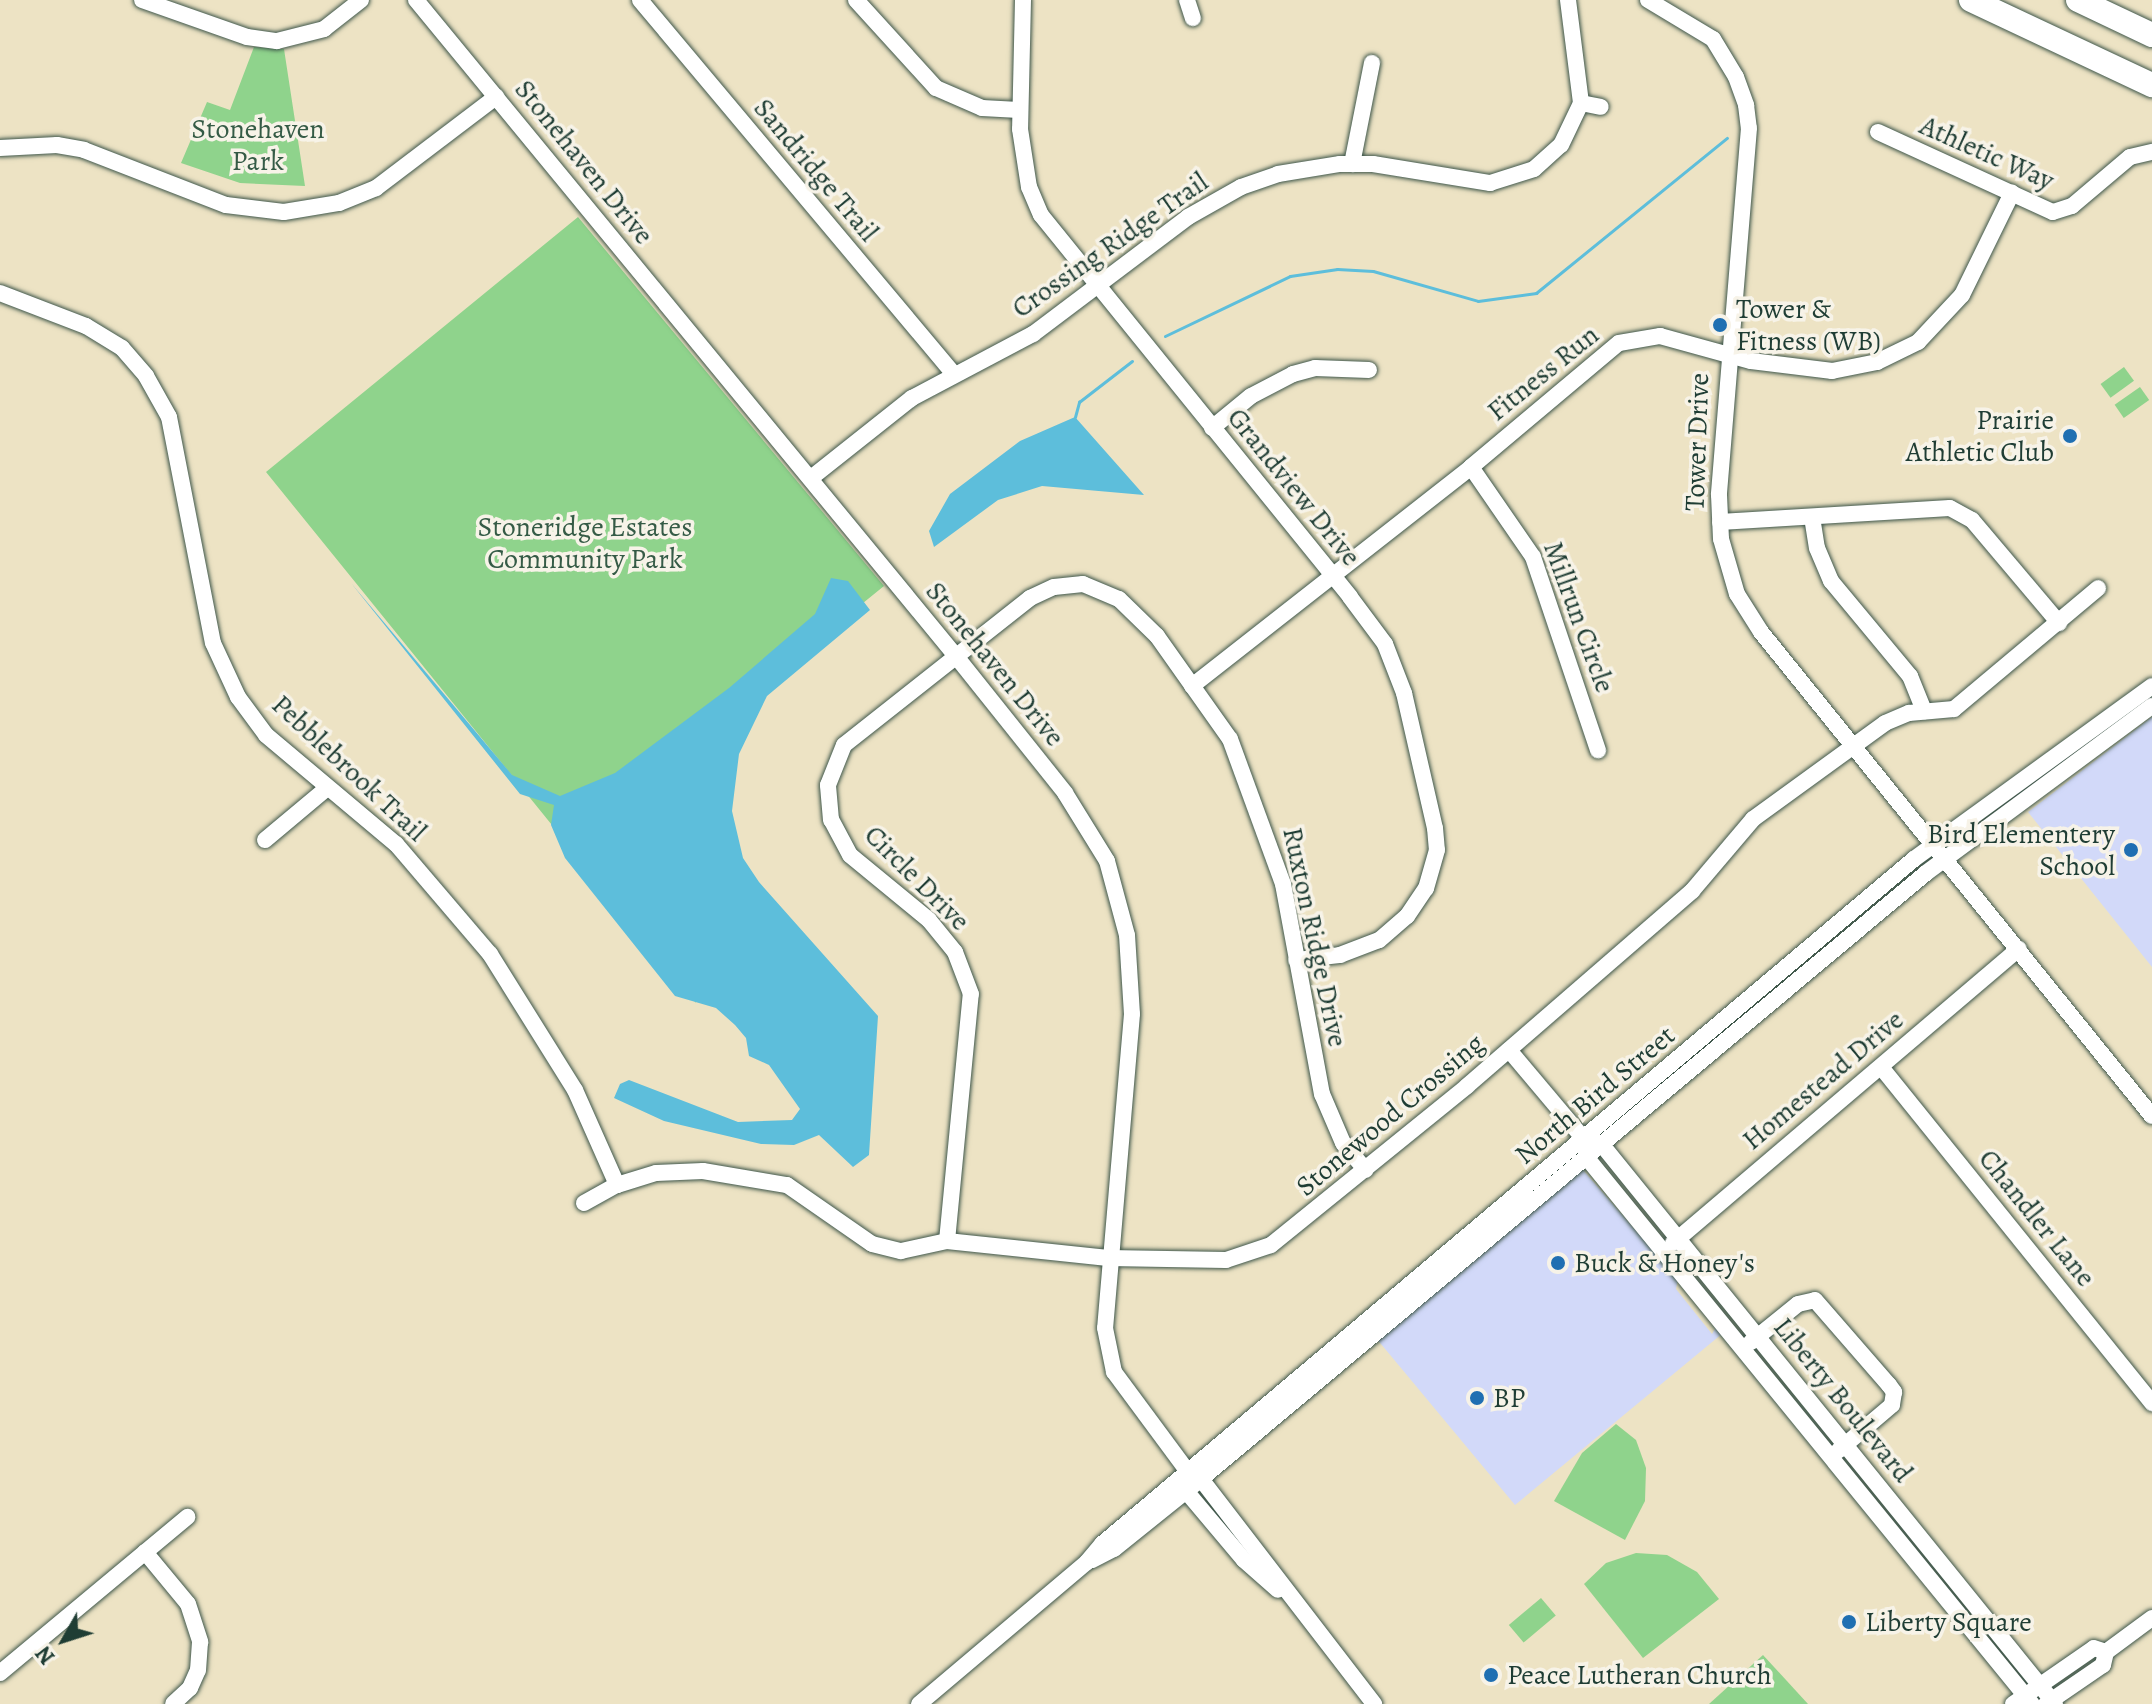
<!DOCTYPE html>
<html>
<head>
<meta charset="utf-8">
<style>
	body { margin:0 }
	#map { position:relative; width:2152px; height:1704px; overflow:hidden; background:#ede3c4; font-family:Alegreya,serif }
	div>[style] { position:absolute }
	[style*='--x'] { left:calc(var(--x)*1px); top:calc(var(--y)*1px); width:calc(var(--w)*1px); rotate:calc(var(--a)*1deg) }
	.built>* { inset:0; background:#d2d9f9 }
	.green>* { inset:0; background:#8fd38c; transform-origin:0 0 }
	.water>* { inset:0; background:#5dbedb }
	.stream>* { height:3px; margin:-1.5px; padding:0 1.5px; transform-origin:1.5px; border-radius:1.5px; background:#5dbedb }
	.roads { filter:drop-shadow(0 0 2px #3e564a) drop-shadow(0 0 2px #3e564a) }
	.minor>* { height:16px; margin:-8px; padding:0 8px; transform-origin:8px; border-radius:8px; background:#fff }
	.highway>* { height:24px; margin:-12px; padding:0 12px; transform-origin:12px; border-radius:12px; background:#fff }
	.dots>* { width:22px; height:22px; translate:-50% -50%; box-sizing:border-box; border:4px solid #f7f3e8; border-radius:50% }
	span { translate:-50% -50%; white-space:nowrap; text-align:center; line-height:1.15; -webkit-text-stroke:7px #f7f3e8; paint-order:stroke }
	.park-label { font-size:28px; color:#355b46 }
	.street-label { font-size:28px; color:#1f3d34 }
	.poi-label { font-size:28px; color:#1f3d34 }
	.left { translate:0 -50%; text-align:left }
	.right { translate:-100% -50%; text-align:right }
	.north { position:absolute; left:24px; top:1600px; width:80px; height:80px; -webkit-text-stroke:6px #f7f3e8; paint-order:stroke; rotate:231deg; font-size:22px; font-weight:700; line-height:32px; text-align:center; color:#1f3d34 }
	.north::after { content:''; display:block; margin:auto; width:28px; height:36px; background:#1f3d34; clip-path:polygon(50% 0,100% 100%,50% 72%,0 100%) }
</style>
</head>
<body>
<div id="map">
	<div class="built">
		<i style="clip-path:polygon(2152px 717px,2152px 967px,2028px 812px)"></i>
		<i style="clip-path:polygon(1583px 1170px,1678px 1279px,1676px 1289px,1712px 1334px,1716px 1327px,1723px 1333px,1515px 1505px,1376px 1338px)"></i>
	</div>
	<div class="green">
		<i style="clip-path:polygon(254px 47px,284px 49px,305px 186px,240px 183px,181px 163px,207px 102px,230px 110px)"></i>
		<i style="clip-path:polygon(578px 217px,884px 586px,656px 771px,696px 1003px,266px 472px)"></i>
		<i style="left:2124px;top:367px;width:17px;height:29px;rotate:54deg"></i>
		<i style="left:2140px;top:387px;width:16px;height:31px;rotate:55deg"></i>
		<i style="clip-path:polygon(1616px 1424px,1636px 1440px,1646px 1468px,1645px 1501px,1625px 1540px,1554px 1501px,1582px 1453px)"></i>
		<i style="clip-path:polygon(1636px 1553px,1667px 1555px,1697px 1572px,1719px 1599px,1643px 1658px,1584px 1584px,1606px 1563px)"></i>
		<i style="left:1541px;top:1598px;width:23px;height:42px;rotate:50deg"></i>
		<i style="clip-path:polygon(1763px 1655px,1808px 1704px,1709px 1704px)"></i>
	</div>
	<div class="water">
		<i style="clip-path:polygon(1075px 417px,1144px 495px,1042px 486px,998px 500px,934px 547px,929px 531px,950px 494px,1020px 441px)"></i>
		<i style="clip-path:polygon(831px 578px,848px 581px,870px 610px,767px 696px,739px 754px,732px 811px,743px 858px,759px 882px,878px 1016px,869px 1155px,853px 1167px,819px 1135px,794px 1145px,761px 1144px,664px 1121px,614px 1098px,620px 1084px,629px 1080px,738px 1122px,792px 1120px,800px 1109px,769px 1065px,749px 1056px,746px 1038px,735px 1025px,716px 1008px,675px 996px,565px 858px,551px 825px,554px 805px,520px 794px,351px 583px,512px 775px,560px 796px,615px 773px,729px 688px,815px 614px)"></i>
	</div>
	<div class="stream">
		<i style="--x:1165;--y:336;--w:139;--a:-25.6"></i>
		<i style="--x:1290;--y:276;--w:48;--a:-8.5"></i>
		<i style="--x:1337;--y:269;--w:36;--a:3"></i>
		<i style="--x:1373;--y:271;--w:109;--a:15.9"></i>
		<i style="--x:1478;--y:301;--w:59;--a:-7.9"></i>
		<i style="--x:1536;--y:293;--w:246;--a:-39.1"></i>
		<i style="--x:1075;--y:417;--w:16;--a:-75"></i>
		<i style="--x:1079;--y:402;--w:67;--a:-37.7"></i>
	</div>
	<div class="roads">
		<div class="minor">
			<i style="--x:142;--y:0;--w:111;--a:19.4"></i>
			<i style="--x:247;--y:37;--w:30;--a:8"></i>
			<i style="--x:277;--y:41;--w:49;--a:-14.3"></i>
			<i style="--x:324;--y:29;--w:47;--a:-38.1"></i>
			<i style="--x:416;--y:0;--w:855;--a:50.55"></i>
			<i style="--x:959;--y:660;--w:170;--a:51.4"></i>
			<i style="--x:1065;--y:793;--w:80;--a:58.3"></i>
			<i style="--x:1107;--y:861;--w:77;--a:74.9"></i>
			<i style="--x:1127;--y:935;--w:79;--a:86.4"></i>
			<i style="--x:1132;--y:1014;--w:315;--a:94.9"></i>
			<i style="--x:1105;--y:1328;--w:45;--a:78.4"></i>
			<i style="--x:1114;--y:1372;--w:138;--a:53.5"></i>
			<i style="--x:640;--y:0;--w:488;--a:50"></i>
			<i style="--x:856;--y:0;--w:119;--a:47.7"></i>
			<i style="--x:936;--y:88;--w:50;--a:23.5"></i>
			<i style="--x:982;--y:108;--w:37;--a:3"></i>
			<i style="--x:1023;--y:0;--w:129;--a:91.3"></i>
			<i style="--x:1020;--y:129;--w:59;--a:81.2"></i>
			<i style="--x:1029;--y:187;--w:30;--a:67"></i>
			<i style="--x:1041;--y:215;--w:491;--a:51"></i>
			<i style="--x:1350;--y:597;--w:59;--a:53.3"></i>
			<i style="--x:1385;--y:644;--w:53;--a:68.8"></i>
			<i style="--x:1404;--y:693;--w:139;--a:77.1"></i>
			<i style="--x:1435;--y:828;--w:22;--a:85"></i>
			<i style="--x:1437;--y:850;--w:40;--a:106"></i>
			<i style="--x:1426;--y:888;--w:34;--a:124"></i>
			<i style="--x:1407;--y:916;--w:37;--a:139"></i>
			<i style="--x:1379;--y:940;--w:42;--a:159"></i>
			<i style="--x:1340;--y:955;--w:44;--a:173.5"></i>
			<i style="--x:1187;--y:0;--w:19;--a:72"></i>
			<i style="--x:1648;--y:0;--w:76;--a:31"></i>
			<i style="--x:1713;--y:39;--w:44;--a:58.8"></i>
			<i style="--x:1736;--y:77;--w:30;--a:70"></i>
			<i style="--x:1746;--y:105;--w:23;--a:83"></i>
			<i style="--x:1749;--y:128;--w:368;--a:94.7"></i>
			<i style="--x:1719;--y:495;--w:44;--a:87.4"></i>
			<i style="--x:1721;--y:539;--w:57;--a:73.8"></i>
			<i style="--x:1737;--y:594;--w:45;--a:57.7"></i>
			<i style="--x:1761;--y:632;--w:622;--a:51.07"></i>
			<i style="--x:1581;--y:103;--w:20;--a:11"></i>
			<i style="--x:1878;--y:132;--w:192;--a:24.6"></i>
			<i style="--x:2053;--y:212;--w:20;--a:-18"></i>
			<i style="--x:2072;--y:206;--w:76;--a:-40.2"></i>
			<i style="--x:2130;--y:157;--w:23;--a:-13"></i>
			<i style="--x:0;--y:148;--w:57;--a:-3"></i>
			<i style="--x:57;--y:145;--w:27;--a:10"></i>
			<i style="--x:84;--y:150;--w:152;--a:21.2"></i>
			<i style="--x:226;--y:205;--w:58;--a:6.9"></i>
			<i style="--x:284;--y:212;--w:56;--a:-9.3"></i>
			<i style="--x:339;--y:203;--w:40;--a:-22"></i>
			<i style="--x:376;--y:188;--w:151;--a:-37.2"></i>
			<i style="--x:1352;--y:164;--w:103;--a:-78.8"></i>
			<i style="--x:0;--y:293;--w:92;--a:21"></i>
			<i style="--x:86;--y:326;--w:42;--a:31.4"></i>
			<i style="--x:122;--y:348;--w:37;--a:49"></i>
			<i style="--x:146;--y:376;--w:47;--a:60.7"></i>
			<i style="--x:169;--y:417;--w:230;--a:79"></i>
			<i style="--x:213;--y:643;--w:60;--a:65.2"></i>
			<i style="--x:238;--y:697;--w:47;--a:53.6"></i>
			<i style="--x:266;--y:735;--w:170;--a:40"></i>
			<i style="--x:396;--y:844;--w:145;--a:49.5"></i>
			<i style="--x:490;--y:954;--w:160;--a:58"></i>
			<i style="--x:575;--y:1090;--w:104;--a:66.1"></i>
			<i style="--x:1212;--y:428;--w:50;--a:-39.4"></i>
			<i style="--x:1251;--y:396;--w:47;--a:-27.6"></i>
			<i style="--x:1293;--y:374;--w:23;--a:-15"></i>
			<i style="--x:1315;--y:368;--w:54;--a:2.1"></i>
			<i style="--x:1471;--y:467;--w:109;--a:55.4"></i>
			<i style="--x:1533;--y:557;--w:204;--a:71.4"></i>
			<i style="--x:811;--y:478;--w:129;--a:-38.4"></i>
			<i style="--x:912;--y:398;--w:137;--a:-27.9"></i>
			<i style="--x:1033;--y:334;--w:194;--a:-37"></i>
			<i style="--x:1188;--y:217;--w:61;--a:-29.5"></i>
			<i style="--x:1241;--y:187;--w:39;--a:-19"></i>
			<i style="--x:1278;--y:174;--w:63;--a:-9.2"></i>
			<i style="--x:1340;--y:164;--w:33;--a:0"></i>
			<i style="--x:1373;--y:164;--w:119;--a:9.2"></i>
			<i style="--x:1490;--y:183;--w:46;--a:-17.7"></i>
			<i style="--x:1534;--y:169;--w:36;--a:-42"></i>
			<i style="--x:1561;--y:145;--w:47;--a:-64.5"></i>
			<i style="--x:1581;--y:103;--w:104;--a:-97.2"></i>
			<i style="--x:1812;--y:517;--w:31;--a:81"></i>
			<i style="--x:1817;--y:548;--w:36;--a:67"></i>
			<i style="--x:1831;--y:581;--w:124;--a:50.3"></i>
			<i style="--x:1910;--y:676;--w:38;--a:68"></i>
			<i style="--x:1720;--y:522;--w:230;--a:-3.5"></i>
			<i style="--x:1950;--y:508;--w:25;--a:29"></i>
			<i style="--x:1972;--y:520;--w:135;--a:49.8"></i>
			<i style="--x:1192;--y:686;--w:355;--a:-38.1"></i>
			<i style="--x:1471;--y:467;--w:193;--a:-40"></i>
			<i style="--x:1619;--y:343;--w:42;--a:-9.7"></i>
			<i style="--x:1660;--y:336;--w:94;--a:15.4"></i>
			<i style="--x:1751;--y:361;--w:82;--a:7"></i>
			<i style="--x:1832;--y:371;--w:46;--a:-11.3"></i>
			<i style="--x:1877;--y:362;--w:46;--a:-26"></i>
			<i style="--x:1918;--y:342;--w:64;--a:-46.9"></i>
			<i style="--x:1962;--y:295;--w:114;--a:-63.9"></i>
			<i style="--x:265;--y:840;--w:80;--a:-39.9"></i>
			<i style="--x:1509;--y:1050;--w:116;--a:49.9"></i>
			<i style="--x:1881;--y:1067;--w:432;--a:51.1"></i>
			<i style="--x:584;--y:1203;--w:38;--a:-29"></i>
			<i style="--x:617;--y:1185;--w:41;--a:-17.1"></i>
			<i style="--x:656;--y:1173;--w:47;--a:-2.4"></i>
			<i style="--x:703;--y:1171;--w:85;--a:9.5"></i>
			<i style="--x:787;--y:1185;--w:103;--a:34.8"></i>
			<i style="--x:872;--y:1244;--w:30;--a:14"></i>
			<i style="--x:901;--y:1251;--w:47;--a:-12.3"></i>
			<i style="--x:947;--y:1241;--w:162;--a:6"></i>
			<i style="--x:1108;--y:1258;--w:118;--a:1"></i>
			<i style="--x:1226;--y:1260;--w:47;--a:-18.4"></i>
			<i style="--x:1271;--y:1245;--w:252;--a:-39"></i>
			<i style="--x:1467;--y:1086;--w:298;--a:-40.9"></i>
			<i style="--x:1692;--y:891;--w:94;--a:-49.7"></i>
			<i style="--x:1753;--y:819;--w:163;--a:-36"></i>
			<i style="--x:1885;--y:723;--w:26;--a:-23"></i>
			<i style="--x:1909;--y:713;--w:45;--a:-5.1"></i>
			<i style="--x:1954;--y:709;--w:188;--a:-40"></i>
			<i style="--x:947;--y:1241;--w:248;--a:-84.5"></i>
			<i style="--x:971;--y:994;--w:45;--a:-110.9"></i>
			<i style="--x:955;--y:952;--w:41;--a:-129.1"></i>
			<i style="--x:929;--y:920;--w:102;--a:-140.6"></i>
			<i style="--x:850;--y:855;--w:40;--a:-118"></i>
			<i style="--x:831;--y:820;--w:35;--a:-95"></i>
			<i style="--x:828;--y:785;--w:43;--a:-68.2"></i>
			<i style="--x:844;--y:745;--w:237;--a:-38.3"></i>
			<i style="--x:1030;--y:598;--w:26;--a:-25"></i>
			<i style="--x:1054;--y:587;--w:29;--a:-6"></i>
			<i style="--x:1083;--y:584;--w:39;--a:23"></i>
			<i style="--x:1119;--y:599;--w:53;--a:44.2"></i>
			<i style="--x:1157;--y:636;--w:126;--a:54.7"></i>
			<i style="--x:1230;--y:739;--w:154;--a:69.9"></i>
			<i style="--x:1283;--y:884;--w:214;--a:79.5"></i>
			<i style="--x:1322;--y:1094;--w:53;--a:66.8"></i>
			<i style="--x:1343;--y:1143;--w:35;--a:50"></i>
			<i style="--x:1673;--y:1243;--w:454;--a:-40.4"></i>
			<i style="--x:1751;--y:1342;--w:60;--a:-39"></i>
			<i style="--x:1798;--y:1304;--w:17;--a:-13"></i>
			<i style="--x:1815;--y:1300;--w:113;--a:49"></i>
			<i style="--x:1889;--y:1385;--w:9;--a:54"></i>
			<i style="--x:1894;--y:1392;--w:13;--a:99"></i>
			<i style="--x:1892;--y:1405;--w:70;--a:139.7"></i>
			<i style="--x:1201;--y:1479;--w:284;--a:52.4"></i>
			<i style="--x:1186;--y:1491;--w:90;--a:50"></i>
			<i style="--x:1244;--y:1560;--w:45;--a:41.4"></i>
			<i style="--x:145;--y:1552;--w:67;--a:50.4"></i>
			<i style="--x:188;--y:1604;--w:40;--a:72"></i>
			<i style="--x:200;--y:1642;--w:28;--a:94"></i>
			<i style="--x:198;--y:1670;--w:20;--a:114"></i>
			<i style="--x:190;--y:1688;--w:23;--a:137"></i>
			<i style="--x:1092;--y:1560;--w:25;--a:-27"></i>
			<i style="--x:1114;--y:1549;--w:105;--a:-38.8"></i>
			<i style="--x:1196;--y:1483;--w:951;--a:-39.88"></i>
			<i style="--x:1926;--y:873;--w:281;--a:-36.5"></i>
			<i style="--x:0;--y:1673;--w:244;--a:-39.8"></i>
			<i style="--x:919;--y:1704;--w:220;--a:-40.2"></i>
			<i style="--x:1087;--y:1562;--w:23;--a:-50"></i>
			<i style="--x:1102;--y:1544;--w:1062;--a:-40.15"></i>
			<i style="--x:1914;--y:859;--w:294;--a:-36"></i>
			<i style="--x:2013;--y:1704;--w:98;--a:-34.7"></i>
			<i style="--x:2094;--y:1648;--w:13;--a:18"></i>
			<i style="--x:2032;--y:1704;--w:704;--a:-129.18"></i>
			<i style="--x:1587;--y:1158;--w:19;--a:-99"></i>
			<i style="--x:1584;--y:1139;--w:20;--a:20"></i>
			<i style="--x:1603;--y:1146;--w:718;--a:50.99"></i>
			<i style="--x:2046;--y:1704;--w:69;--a:-34.4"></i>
			<i style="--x:2103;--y:1665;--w:13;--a:-77"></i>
			<i style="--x:2106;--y:1652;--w:57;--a:-36.5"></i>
		</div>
		<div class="highway">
			<i style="--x:1971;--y:0;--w:200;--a:25.2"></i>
			<i style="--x:2078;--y:0;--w:82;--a:25.3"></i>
		</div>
	</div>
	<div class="dots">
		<i style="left:1720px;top:325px;background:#1f6fb2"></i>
		<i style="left:2070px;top:436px;background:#1f6fb2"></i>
		<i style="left:2131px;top:850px;background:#1f6fb2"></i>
		<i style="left:1558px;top:1263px;background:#1f6fb2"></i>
		<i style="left:1477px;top:1398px;background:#1f6fb2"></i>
		<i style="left:1849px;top:1622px;background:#1f6fb2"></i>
		<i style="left:1491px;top:1675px;background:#1f6fb2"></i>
	</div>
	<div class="park-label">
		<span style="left:258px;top:145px">Stonehaven<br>Park</span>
		<span style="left:585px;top:543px">Stoneridge Estates<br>Community Park</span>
	</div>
	<div class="street-label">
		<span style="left:1987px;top:153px;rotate:24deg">Athletic Way</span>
		<span style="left:584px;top:162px;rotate:51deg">Stonehaven Drive</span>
		<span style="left:816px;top:170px;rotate:50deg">Sandridge Trail</span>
		<span style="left:1110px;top:245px;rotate:-35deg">Crossing Ridge Trail</span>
		<span style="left:1543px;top:373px;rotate:-39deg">Fitness Run</span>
		<span style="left:1697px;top:442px;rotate:-88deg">Tower Drive</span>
		<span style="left:1294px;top:487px;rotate:51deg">Grandview Drive</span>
		<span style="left:1579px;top:617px;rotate:70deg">Millrun Circle</span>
		<span style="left:995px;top:664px;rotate:51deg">Stonehaven Drive</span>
		<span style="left:349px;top:768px;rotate:43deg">Pebblebrook Trail</span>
		<span style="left:917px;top:878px;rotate:45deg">Circle Drive</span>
		<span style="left:1315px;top:937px;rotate:78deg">Ruxton Ridge Drive</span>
		<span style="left:1823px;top:1080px;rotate:-40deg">Homestead Drive</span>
		<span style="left:1595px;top:1095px;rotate:-40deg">North Bird Street</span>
		<span style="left:1390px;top:1115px;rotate:-40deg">Stonewood Crossing</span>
		<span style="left:2037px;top:1218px;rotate:51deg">Chandler Lane</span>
		<span style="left:1843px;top:1400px;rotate:51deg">Liberty Boulevard</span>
	</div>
	<div class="poi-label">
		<span class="left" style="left:1736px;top:325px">Tower &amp;<br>Fitness (WB)</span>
		<span class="right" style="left:2054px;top:436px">Prairie<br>Athletic Club</span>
		<span class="right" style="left:2115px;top:850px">Bird Elementery<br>School</span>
		<span class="left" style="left:1574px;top:1263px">Buck &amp; Honey's</span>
		<span class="left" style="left:1493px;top:1398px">BP</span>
		<span class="left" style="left:1865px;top:1622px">Liberty Square</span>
		<span class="left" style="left:1507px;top:1675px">Peace Lutheran Church</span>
	</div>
	<div class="north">N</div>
</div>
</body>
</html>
